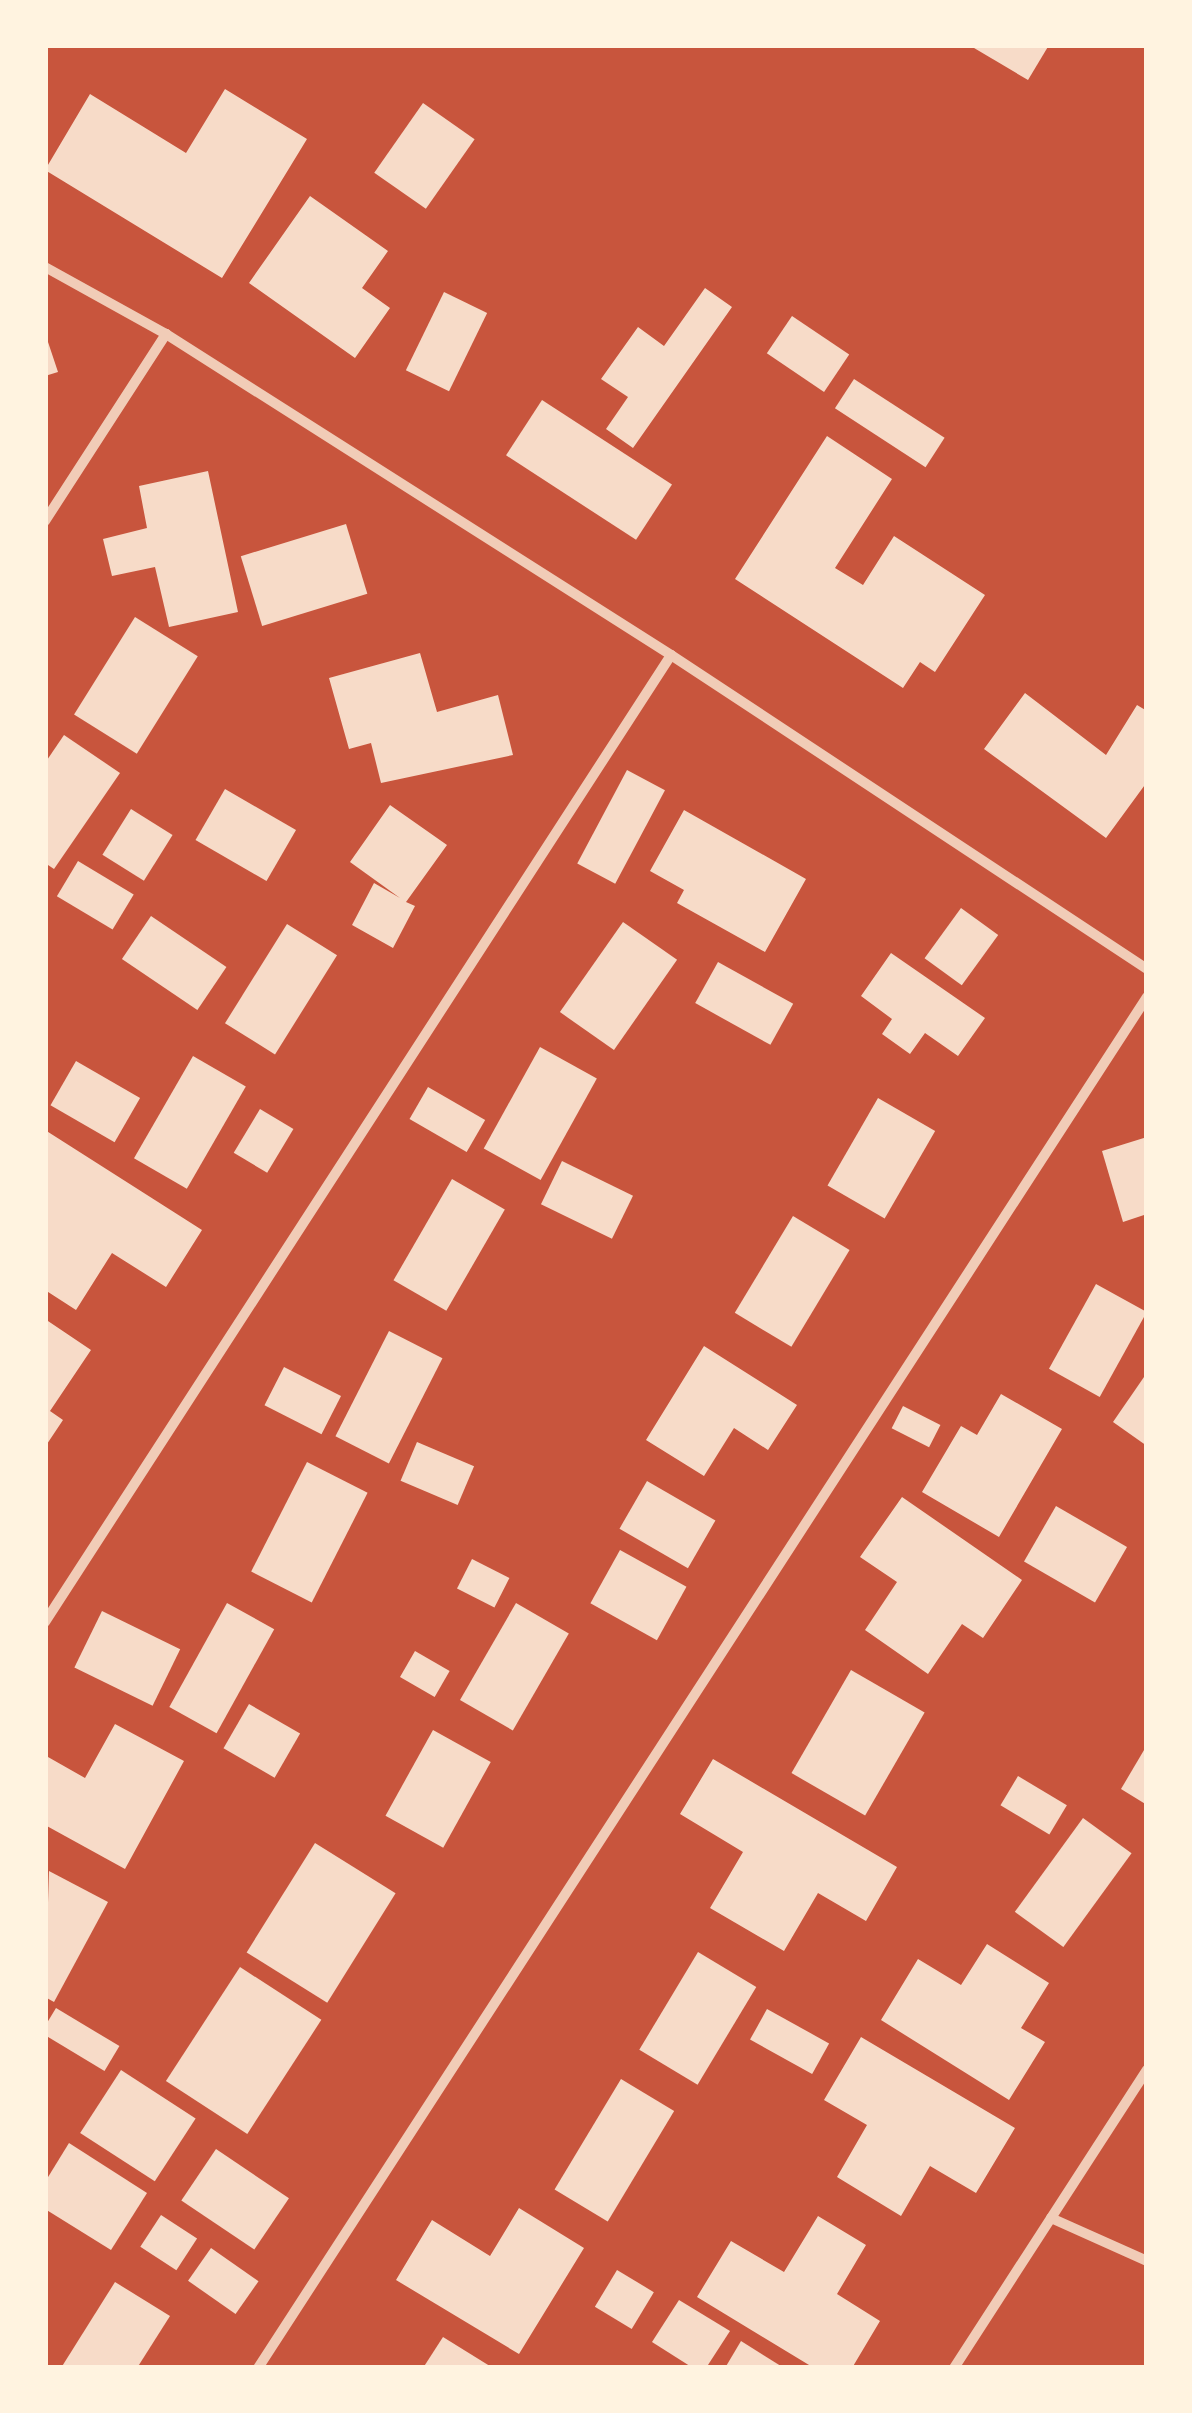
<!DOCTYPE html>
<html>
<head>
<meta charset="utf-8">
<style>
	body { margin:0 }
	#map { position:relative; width:1192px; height:2413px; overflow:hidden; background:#c8553d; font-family:"Work Sans",sans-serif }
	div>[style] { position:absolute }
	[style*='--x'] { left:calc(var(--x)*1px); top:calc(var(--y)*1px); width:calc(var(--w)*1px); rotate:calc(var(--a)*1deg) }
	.building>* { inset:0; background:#f7dbc8; transform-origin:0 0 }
	.minor>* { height:10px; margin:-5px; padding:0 5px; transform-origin:5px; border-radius:5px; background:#f1ccb7 }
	span { translate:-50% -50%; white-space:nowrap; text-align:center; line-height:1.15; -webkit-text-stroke:9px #fff3e0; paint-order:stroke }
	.frame { position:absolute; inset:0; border:48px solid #fff3e0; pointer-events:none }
</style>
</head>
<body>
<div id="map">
	<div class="building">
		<i style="clip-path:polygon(969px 45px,1049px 45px,1028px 80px)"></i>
		<i style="clip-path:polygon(225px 89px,307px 139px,222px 278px,45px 170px,90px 94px,186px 153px)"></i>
		<i style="left:423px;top:103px;width:63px;height:85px;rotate:35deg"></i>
		<i style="clip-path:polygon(310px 196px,388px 251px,362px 288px,390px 308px,355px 358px,249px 283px)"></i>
		<i style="clip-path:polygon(705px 288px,732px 307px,633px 448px,606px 429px,628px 397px,601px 379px,638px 327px,664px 346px)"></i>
		<i style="left:444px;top:292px;width:48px;height:87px;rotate:26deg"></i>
		<i style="left:792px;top:316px;width:69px;height:45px;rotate:34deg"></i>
		<i style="clip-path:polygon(45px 333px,58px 372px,45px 376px)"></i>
		<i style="left:854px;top:379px;width:108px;height:35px;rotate:33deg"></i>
		<i style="left:542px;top:400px;width:155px;height:66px;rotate:33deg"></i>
		<i style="clip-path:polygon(827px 436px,892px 479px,835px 568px,863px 585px,894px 536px,985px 595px,935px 672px,920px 662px,903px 688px,735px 579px)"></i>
		<i style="clip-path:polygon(208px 471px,238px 612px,169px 627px,155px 567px,112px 576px,103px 539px,147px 528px,139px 486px)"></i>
		<i style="left:346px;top:524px;width:73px;height:110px;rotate:73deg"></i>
		<i style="left:135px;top:617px;width:74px;height:115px;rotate:32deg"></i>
		<i style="clip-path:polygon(420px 653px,437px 712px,498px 695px,513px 755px,381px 783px,371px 743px,349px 749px,329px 678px)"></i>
		<i style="clip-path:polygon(1025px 693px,1106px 755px,1137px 705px,1147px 711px,1147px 782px,1106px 838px,984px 749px)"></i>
		<i style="clip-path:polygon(64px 735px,120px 773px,54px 869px,45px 863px,45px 763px)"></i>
		<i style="left:627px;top:770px;width:43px;height:106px;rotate:28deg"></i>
		<i style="left:225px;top:789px;width:82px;height:59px;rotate:30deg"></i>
		<i style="clip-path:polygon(390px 805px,447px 845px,406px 902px,415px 906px,393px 948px,352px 925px,374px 883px,400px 898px,350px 862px)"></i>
		<i style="left:131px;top:809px;width:49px;height:54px;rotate:32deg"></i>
		<i style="clip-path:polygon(684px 810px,806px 879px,765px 952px,677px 903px,684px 890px,650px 871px)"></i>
		<i style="left:78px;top:861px;width:65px;height:41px;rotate:31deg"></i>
		<i style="left:961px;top:908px;width:46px;height:62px;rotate:36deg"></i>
		<i style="left:151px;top:916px;width:91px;height:52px;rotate:34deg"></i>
		<i style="left:623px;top:922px;width:66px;height:110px;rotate:35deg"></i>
		<i style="left:287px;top:924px;width:59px;height:117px;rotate:32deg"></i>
		<i style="clip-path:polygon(891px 953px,985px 1018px,958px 1056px,925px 1033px,910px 1054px,882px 1034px,892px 1019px,861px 996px)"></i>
		<i style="left:718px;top:962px;width:86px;height:47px;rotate:29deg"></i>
		<i style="left:540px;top:1047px;width:65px;height:116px;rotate:29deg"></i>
		<i style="left:193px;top:1056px;width:61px;height:118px;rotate:30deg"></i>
		<i style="left:76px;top:1061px;width:74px;height:51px;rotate:30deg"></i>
		<i style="left:428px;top:1087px;width:66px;height:37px;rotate:30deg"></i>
		<i style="left:878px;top:1098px;width:66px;height:101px;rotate:30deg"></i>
		<i style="left:260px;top:1109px;width:39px;height:51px;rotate:31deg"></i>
		<i style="clip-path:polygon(45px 1130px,202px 1230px,166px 1287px,112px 1253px,76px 1310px,45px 1290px)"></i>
		<i style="clip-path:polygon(1147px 1137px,1147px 1214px,1123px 1222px,1102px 1151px)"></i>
		<i style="left:562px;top:1161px;width:79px;height:48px;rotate:26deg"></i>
		<i style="left:452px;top:1179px;width:61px;height:117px;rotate:30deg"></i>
		<i style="left:793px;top:1216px;width:66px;height:113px;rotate:31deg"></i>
		<i style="left:1096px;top:1284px;width:58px;height:97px;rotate:29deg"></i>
		<i style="clip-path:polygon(45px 1319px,91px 1350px,50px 1411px,63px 1420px,45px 1447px)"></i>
		<i style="left:389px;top:1331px;width:60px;height:118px;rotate:27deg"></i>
		<i style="clip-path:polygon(704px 1346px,797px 1405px,768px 1450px,734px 1428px,704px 1476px,646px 1440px)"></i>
		<i style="left:284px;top:1367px;width:64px;height:43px;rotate:27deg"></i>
		<i style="clip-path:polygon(1144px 1377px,1147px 1379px,1147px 1446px,1113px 1422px)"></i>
		<i style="clip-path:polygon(1001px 1394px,1062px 1429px,999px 1537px,922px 1492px,961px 1426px,977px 1435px)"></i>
		<i style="left:903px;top:1406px;width:42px;height:25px;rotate:27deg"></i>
		<i style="left:417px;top:1442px;width:62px;height:42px;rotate:23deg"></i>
		<i style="left:307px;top:1462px;width:68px;height:123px;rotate:27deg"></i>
		<i style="left:647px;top:1481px;width:79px;height:55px;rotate:30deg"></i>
		<i style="clip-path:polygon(902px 1497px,1022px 1580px,983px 1638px,962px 1624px,928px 1674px,865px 1630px,897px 1582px,860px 1557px)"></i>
		<i style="left:1056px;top:1506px;width:82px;height:64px;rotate:30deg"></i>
		<i style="left:620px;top:1550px;width:76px;height:61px;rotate:29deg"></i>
		<i style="left:472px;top:1559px;width:42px;height:33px;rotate:27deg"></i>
		<i style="left:227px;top:1603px;width:54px;height:119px;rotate:29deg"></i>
		<i style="left:516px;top:1603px;width:61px;height:112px;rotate:30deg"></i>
		<i style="left:102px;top:1611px;width:87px;height:63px;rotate:26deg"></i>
		<i style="left:415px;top:1651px;width:40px;height:30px;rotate:30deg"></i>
		<i style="left:851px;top:1670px;width:85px;height:119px;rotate:30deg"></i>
		<i style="left:249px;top:1704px;width:59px;height:51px;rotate:30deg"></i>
		<i style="clip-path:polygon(115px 1724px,184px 1761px,125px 1869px,45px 1825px,48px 1757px,85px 1778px)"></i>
		<i style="left:433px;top:1730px;width:66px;height:98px;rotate:29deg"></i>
		<i style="clip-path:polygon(1147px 1745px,1147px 1805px,1121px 1789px)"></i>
		<i style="clip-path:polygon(713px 1759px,897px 1867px,866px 1921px,818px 1893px,784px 1951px,710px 1908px,743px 1852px,680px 1814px)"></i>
		<i style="left:1018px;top:1776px;width:57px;height:34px;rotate:31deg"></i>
		<i style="left:1083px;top:1818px;width:60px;height:116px;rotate:36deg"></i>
		<i style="left:315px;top:1843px;width:95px;height:129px;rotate:32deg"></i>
		<i style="clip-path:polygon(49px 1871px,108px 1902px,54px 2002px,45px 1997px)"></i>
		<i style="clip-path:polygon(987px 1944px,1049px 1983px,1021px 2028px,1045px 2042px,1009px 2100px,881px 2020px,918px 1959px,961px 1985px)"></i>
		<i style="left:698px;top:1952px;width:68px;height:114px;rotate:31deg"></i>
		<i style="left:240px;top:1967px;width:97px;height:136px;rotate:33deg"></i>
		<i style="left:56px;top:2008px;width:74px;height:29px;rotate:31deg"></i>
		<i style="left:767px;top:2009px;width:71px;height:35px;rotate:29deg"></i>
		<i style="clip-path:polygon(861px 2037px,1015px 2128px,976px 2193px,930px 2166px,901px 2216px,837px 2177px,867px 2125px,824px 2100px)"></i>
		<i style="left:121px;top:2070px;width:89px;height:75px;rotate:33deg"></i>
		<i style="left:621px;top:2079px;width:62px;height:129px;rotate:31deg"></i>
		<i style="clip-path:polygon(69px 2143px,147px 2193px,111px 2250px,45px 2209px,45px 2182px)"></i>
		<i style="left:216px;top:2149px;width:88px;height:62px;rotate:34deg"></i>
		<i style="clip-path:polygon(519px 2208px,584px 2248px,519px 2354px,396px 2280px,432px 2220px,490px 2256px)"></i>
		<i style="left:161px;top:2215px;width:43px;height:38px;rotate:33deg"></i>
		<i style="clip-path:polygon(818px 2216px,866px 2245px,837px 2294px,880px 2321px,852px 2368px,814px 2368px,697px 2297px,731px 2241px,784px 2272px)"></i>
		<i style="left:211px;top:2248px;width:58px;height:40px;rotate:35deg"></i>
		<i style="left:617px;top:2270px;width:43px;height:43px;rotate:31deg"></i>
		<i style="clip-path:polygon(115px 2282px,170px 2316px,137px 2368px,61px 2368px)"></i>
		<i style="clip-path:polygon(679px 2300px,730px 2331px,706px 2368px,693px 2368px,652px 2342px)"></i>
		<i style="clip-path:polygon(443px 2337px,493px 2368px,423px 2368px)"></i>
		<i style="clip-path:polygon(741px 2341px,784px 2368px,725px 2368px)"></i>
	</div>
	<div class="minor">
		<i style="--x:45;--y:267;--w:138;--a:29"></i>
		<i style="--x:166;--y:334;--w:598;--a:32.44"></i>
		<i style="--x:671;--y:655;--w:570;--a:33.41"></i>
		<i style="--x:45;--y:521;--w:223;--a:-57.1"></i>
		<i style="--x:45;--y:1622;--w:1152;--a:-57.08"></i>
		<i style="--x:1051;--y:2218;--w:105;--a:24.1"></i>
		<i style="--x:258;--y:2368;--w:1634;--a:-57.04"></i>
		<i style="--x:954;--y:2368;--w:355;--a:-57.1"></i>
	</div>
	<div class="frame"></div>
</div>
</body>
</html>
